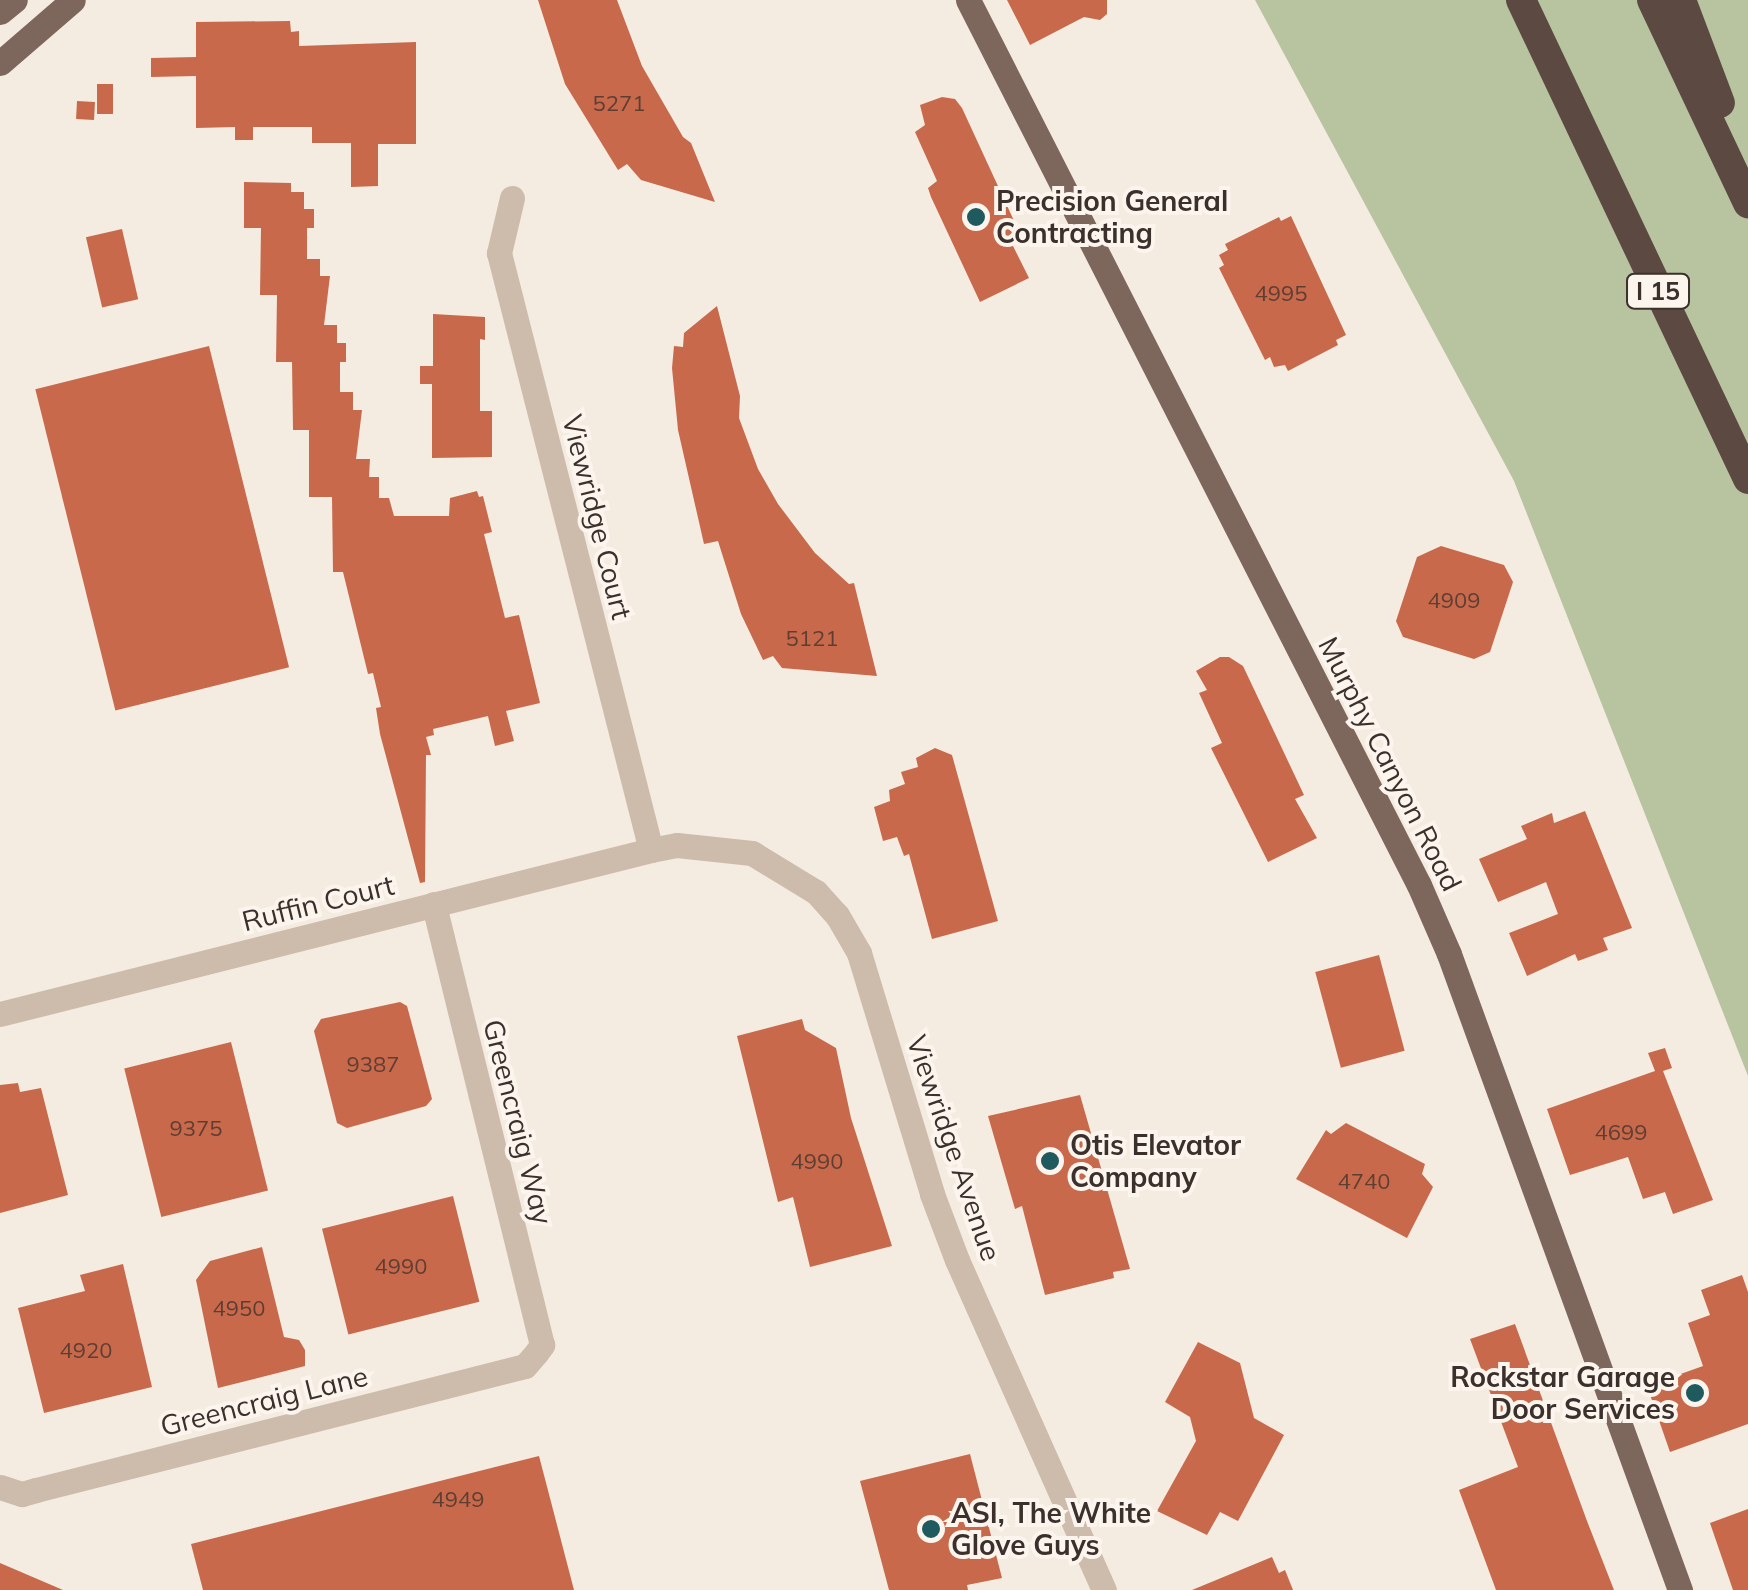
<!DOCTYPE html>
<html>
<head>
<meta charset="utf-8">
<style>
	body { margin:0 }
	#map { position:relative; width:1748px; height:1590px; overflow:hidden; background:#f4ebe1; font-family:Mulish,sans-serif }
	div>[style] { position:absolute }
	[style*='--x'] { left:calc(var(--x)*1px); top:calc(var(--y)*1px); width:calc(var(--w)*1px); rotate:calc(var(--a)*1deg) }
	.green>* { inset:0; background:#b8c4a0 }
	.building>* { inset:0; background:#c8694b; transform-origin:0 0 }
	.minor>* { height:25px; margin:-12.5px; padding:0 12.5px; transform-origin:12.5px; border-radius:12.5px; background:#cdbbac }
	.major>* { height:25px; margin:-12.5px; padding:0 12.5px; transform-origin:12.5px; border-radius:12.5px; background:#7d675c }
	.highway>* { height:30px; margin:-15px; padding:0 15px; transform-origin:15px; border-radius:15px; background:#5c4a42 }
	.dots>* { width:28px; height:28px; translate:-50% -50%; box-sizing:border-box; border:5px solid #fbf5ee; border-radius:50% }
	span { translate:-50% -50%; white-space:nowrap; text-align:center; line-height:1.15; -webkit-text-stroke:8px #fbf5ee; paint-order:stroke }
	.number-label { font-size:22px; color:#5e3e33 }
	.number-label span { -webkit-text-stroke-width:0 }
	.shield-label span { padding:2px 8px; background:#fbf5ee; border:2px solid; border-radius:8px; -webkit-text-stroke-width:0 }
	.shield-label { font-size:25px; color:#3b302b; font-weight:700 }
	.poi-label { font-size:28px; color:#3b302b; font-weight:700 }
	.left { translate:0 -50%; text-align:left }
	.right { translate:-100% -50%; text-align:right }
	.street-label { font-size:28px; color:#3b302b }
</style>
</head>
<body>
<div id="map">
	<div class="green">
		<i style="clip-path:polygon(1255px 0,1748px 0,1748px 1076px,1514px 481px)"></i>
	</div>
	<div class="building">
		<i style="clip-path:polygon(538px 0,617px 0,642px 66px,683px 137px,691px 143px,715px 202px,641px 180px,627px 164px,618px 170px,565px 84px)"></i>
		<i style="clip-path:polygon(1007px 0,1107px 0,1107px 14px,1100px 20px,1084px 17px,1030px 45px)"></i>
		<i style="clip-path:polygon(290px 21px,291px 32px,299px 31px,299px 46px,416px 42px,416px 144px,378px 144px,378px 186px,351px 187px,351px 143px,312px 143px,312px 127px,253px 127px,253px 140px,235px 140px,235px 127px,196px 128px,196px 76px,151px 77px,151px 58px,196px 57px,196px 22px)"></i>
		<i style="left:97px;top:84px;width:16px;height:30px"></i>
		<i style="clip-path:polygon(942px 97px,955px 99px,962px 108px,1021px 236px,1010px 240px,1029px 278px,980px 302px,931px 197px,928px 188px,937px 181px,915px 132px,925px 125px,920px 105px)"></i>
		<i style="left:77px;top:101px;width:18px;height:18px;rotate:3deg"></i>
		<i style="clip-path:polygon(244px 182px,291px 183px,291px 192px,304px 192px,304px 209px,314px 209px,314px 228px,307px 228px,307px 259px,320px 259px,320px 276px,330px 276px,324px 325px,337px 325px,337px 343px,346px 343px,346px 362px,340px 362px,340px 392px,353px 392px,353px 410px,362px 410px,356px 459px,370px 459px,369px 477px,379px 477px,379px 498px,389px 498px,394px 516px,449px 516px,450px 498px,477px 491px,479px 497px,483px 496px,492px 532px,484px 534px,505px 618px,519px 615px,540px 703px,506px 711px,514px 741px,495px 746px,488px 716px,433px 729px,434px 735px,426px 737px,431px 755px,426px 755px,425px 882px,420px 883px,380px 734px,376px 708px,381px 707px,373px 673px,368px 674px,343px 572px,333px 572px,332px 497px,309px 497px,309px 430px,293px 430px,292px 362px,276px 362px,277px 295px,260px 295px,261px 228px,244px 228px)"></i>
		<i style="clip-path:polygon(1291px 216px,1346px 335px,1336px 340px,1338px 345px,1288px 371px,1285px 365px,1274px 367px,1270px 357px,1265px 360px,1219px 268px,1224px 265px,1219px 255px,1228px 250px,1225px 244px,1279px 217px,1281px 221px)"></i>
		<i style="left:122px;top:229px;width:72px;height:37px;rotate:77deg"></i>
		<i style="clip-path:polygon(717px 306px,740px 396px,739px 418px,758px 469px,778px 504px,815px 553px,849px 584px,854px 583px,877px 676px,782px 668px,773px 656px,763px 660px,741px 614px,718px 541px,704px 544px,678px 430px,672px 368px,674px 346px,683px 347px,684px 333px)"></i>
		<i style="clip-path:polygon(433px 314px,485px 317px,485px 340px,480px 339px,480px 411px,492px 411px,492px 457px,432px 458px,432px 384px,420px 384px,420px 366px,433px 366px)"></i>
		<i style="left:209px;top:346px;width:331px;height:179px;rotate:76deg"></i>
		<i style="clip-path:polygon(1441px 546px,1504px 565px,1513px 582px,1490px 652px,1474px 659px,1403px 637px,1396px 621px,1417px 557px)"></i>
		<i style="clip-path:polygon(1220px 657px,1229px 657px,1243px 666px,1304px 795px,1295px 799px,1317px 838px,1268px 862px,1211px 748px,1222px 743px,1199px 693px,1207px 690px,1196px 671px)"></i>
		<i style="clip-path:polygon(935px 748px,952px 755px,998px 921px,932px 939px,909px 854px,904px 856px,897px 837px,883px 841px,874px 807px,890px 801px,889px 790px,905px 784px,901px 772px,918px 767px,916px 758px)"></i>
		<i style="clip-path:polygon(1585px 811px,1632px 928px,1603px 938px,1608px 950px,1578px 961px,1575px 954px,1527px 976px,1509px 933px,1558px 914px,1546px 882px,1498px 902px,1479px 859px,1527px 839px,1521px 826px,1552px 813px,1554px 823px)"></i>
		<i style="left:1379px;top:955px;width:99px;height:66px;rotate:75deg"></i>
		<i style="clip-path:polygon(400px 1002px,407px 1006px,432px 1099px,426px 1106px,347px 1128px,337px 1123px,314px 1031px,321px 1019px)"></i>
		<i style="clip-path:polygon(802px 1019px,805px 1030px,836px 1048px,851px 1118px,892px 1246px,810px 1267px,793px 1197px,778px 1202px,737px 1036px)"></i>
		<i style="left:231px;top:1042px;width:153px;height:110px;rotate:76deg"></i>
		<i style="clip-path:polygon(1665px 1048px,1672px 1068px,1663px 1071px,1713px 1200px,1673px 1214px,1665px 1192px,1643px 1199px,1628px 1157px,1570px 1175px,1547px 1109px,1655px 1071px,1648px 1053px)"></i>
		<i style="clip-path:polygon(18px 1083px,20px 1092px,41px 1088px,68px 1195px,0 1213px,0 1085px)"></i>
		<i style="clip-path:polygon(1080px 1095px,1130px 1269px,1113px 1272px,1114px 1278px,1045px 1295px,1022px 1206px,1015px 1209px,988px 1116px)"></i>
		<i style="clip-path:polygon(1346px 1123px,1425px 1164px,1422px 1174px,1433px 1187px,1407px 1238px,1296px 1179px,1326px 1130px,1331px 1134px)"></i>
		<i style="left:453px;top:1196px;width:109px;height:135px;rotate:76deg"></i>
		<i style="clip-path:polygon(262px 1247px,284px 1337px,299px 1340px,305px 1350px,305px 1366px,218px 1388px,196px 1280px,210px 1261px)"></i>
		<i style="clip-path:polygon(123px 1264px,152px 1387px,44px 1413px,18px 1308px,85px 1291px,80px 1275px)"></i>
		<i style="clip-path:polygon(1742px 1275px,1748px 1292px,1748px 1424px,1670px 1452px,1647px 1386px,1703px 1366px,1688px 1323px,1710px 1315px,1701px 1290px)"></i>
		<i style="clip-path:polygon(1515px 1324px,1587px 1521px,1614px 1590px,1496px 1590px,1459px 1490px,1518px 1467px,1470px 1339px)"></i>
		<i style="clip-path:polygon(1198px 1342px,1240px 1363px,1254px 1418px,1284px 1435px,1238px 1521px,1220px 1512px,1207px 1535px,1157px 1511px,1196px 1441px,1190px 1417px,1165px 1402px)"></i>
		<i style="clip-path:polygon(970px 1454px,1002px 1578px,967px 1585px,968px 1590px,889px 1590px,860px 1481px)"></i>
		<i style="clip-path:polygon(539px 1456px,574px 1590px,203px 1590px,191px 1544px)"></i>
		<i style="clip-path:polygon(1748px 1509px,1748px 1590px,1733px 1590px,1710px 1523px)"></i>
		<i style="clip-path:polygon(1272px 1557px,1279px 1573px,1285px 1570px,1293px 1590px,1192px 1590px)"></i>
		<i style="clip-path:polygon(0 1563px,63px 1590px,0 1590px)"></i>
	</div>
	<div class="minor">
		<i style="--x:512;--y:198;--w:57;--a:103.3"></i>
		<i style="--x:499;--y:253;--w:616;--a:75.72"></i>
		<i style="--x:0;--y:1014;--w:671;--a:-14.14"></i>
		<i style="--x:651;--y:850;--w:26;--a:-11"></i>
		<i style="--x:677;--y:845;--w:75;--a:6.1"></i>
		<i style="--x:752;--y:853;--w:75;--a:31.4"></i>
		<i style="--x:816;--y:892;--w:31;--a:48"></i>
		<i style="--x:837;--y:915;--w:44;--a:59.9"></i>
		<i style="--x:859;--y:953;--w:252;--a:73.1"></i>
		<i style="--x:932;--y:1194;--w:71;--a:69.3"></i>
		<i style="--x:957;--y:1260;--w:361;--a:66"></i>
		<i style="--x:0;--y:1487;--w:23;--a:18"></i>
		<i style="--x:22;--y:1494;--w:15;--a:-16"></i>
		<i style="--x:36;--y:1490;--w:504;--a:-14.23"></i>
		<i style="--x:525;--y:1366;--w:18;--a:-49"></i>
		<i style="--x:537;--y:1352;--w:9;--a:-54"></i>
		<i style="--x:542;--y:1345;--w:454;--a:-103.8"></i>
	</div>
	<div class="major">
		<i style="--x:968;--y:0;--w:993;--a:63"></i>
		<i style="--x:1419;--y:885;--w:75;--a:66.5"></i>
		<i style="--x:1449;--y:954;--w:677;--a:70.04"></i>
		<i style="--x:0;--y:12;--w:19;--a:-39"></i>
		<i style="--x:0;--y:63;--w:96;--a:-40.8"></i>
	</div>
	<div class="highway">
		<i style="--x:1521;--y:0;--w:530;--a:64.64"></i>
		<i style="--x:1652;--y:0;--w:225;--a:64.7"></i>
		<i style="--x:1681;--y:0;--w:110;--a:69.3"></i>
	</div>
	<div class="dots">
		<i style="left:976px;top:217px;background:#1f5a5e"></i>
		<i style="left:1050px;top:1161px;background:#1f5a5e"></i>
		<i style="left:1695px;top:1393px;background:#1f5a5e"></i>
		<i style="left:931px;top:1529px;background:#1f5a5e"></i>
	</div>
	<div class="number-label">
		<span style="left:619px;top:104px">5271</span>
		<span style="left:1281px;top:294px">4995</span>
		<span style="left:1454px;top:601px">4909</span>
		<span style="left:812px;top:639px">5121</span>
		<span style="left:373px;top:1065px">9387</span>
		<span style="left:196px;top:1129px">9375</span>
		<span style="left:1621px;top:1133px">4699</span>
		<span style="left:817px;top:1162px">4990</span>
		<span style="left:1364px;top:1182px">4740</span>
		<span style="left:401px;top:1267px">4990</span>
		<span style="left:239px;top:1309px">4950</span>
		<span style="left:86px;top:1351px">4920</span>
		<span style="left:458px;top:1500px">4949</span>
	</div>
	<div class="shield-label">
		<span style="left:1658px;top:291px">I 15</span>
	</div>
	<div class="poi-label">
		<span class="left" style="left:996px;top:217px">Precision General<br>Contracting</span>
		<span class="left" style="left:1070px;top:1161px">Otis Elevator<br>Company</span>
		<span class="right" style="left:1675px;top:1393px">Rockstar Garage<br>Door Services</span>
		<span class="left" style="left:951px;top:1529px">ASI, The White<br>Glove Guys</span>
	</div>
	<div class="street-label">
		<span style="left:597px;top:517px;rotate:76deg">Viewridge Court</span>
		<span style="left:1390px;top:764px;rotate:63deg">Murphy Canyon Road</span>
		<span style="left:318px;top:903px;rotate:-14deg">Ruffin Court</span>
		<span style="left:518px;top:1122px;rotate:76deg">Greencraig Way</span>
		<span style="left:954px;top:1148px;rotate:71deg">Viewridge Avenue</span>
		<span style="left:264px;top:1401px;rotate:-14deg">Greencraig Lane</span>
	</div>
</div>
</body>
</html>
